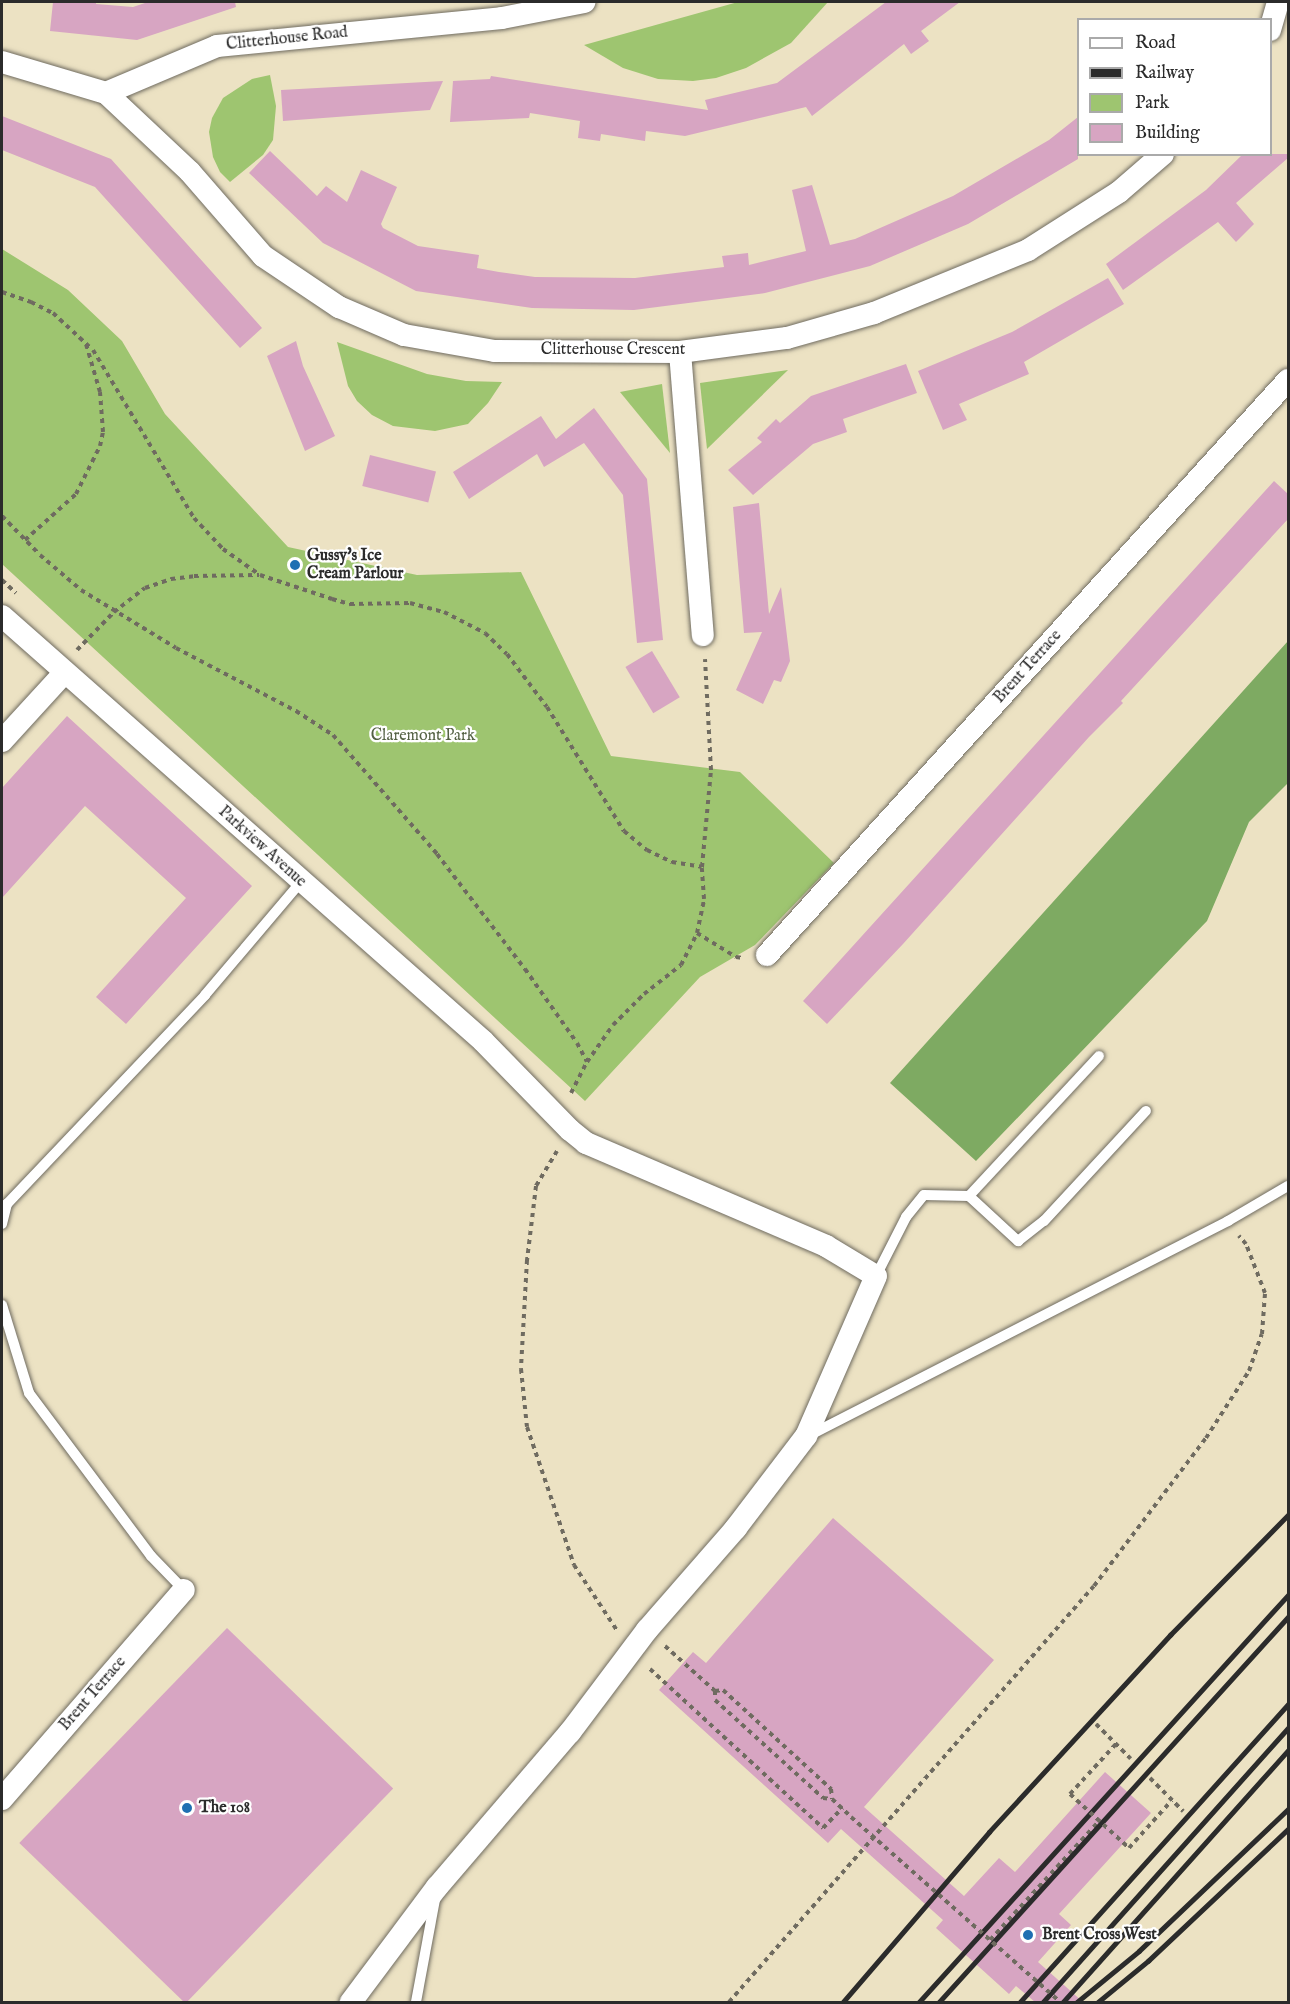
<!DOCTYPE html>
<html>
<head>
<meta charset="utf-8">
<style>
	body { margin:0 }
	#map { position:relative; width:1290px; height:2004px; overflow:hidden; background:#ece2c3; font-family:"IM FELL English",serif }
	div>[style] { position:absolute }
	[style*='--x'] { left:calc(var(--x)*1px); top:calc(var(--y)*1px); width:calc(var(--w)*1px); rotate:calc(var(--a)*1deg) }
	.green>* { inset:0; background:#9ec570 }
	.forest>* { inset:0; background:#7eaa62 }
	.building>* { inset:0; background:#d7a5c2; transform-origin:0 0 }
	.path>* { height:4px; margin-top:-2px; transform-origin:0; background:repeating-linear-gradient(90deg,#6f6b60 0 4.5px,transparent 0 9px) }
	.roads { filter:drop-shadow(0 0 2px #6f6b60) drop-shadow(0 0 2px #6f6b60) }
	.service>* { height:10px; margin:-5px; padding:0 5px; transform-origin:5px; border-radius:5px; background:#fff }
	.minor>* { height:22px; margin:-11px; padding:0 11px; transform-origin:11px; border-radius:11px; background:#fff }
	.rail>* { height:4.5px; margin:-2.25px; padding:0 2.25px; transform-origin:2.25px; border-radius:2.25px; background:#2b2b2b }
	.path-bridge>* { height:4px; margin-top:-2px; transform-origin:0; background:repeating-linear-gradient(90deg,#6f6b60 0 4.5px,transparent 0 9px) }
	.dots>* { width:16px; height:16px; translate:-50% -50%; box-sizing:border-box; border:3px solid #fff; border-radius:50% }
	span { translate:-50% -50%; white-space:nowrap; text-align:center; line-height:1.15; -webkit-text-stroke:4.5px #fff; paint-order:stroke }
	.street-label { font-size:16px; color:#2b2b2b }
	.poi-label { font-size:16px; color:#2b2b2b; font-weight:700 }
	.left { translate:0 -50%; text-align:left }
	.park-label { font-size:16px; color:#536143 }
	.frame { position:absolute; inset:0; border:3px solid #2b2b2b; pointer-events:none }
	.legend { position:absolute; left:1077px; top:18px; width:195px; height:138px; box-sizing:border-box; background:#fff; border:2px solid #aaa; margin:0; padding:8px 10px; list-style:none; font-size:18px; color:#2b2b2b }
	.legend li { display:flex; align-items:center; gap:12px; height:30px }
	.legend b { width:30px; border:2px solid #aaa }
</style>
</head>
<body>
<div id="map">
	<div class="green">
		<i style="clip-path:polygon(738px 2px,828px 2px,791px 43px,746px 68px,716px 78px,693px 81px,658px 79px,623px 68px,584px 45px)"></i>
		<i style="clip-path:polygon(270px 75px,276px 106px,273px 140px,263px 155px,230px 182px,220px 172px,213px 157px,209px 132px,212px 118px,223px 98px,252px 79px)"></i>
		<i style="clip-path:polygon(2px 249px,68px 290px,122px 341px,165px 414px,288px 547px,417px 575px,521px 572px,611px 756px,740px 772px,834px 863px,755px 945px,700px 977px,585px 1101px,2px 564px)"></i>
		<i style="clip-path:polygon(337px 342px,427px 374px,466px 381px,502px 382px,488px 403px,468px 424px,435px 431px,393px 426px,372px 415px,357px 401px,348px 386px)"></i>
		<i style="clip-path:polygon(788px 370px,707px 449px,700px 383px)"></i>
		<i style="clip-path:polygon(662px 384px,670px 453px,620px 392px)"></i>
	</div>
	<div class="forest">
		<i style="clip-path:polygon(1288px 641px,1288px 783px,1249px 822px,1207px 921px,976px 1161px,890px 1083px)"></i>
	</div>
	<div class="building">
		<i style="clip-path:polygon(53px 2px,96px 2px,96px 4px,133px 7px,148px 2px,235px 2px,236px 7px,137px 40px,50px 31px)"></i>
		<i style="clip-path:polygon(886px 2px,960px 2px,921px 31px,929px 41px,911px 54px,904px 44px,812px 116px,806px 107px,685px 136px,646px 131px,645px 141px,601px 134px,600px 141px,578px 138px,580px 121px,530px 113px,529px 118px,450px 122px,453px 81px,490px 79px,491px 76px,708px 110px,705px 100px,777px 83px)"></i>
		<i style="clip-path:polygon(443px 81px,430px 110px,283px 121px,281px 90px)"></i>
		<i style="clip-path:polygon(2px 116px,111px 159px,262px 328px,240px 348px,95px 187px,2px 150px)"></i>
		<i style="clip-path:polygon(1078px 117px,1078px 159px,968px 224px,870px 266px,765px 293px,634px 310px,532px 308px,416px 291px,323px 243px,249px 173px,270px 151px,317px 196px,326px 186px,347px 202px,361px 170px,397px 187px,381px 224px,383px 228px,418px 246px,479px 255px,477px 268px,499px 272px,535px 277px,635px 278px,724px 267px,722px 256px,748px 253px,749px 265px,806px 251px,792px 190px,812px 185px,830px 245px,855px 239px,953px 196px,1049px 140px)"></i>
		<i style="clip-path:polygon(1243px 154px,1288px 154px,1288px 158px,1236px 203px,1254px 224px,1236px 242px,1218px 222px,1123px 290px,1106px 264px,1206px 190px)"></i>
		<i style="clip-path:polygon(1108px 278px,1124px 304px,1024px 362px,1029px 374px,959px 404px,967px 420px,943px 430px,918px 371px,1012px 332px)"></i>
		<i style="clip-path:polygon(296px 341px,303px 366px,335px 436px,305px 451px,267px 356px)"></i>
		<i style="clip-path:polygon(906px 364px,917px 393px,843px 419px,847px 432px,813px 444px,753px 495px,728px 470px,762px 442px,757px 438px,776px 419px,780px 423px,811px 396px)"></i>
		<i style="clip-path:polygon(594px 408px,647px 479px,663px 640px,637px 643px,623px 495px,584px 443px,544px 467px,537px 454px,469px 499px,453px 472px,541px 416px,556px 439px)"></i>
		<i style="left:370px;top:455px;width:68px;height:32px;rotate:14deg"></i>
		<i style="clip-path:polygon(1274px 481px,1288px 494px,1288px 519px,1121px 701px,1123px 703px,1089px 737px,903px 944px,827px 1024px,803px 1001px)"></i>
		<i style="clip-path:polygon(759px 503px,769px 614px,781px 587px,790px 661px,781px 682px,774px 680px,763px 704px,736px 690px,762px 632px,744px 633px,733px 507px)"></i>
		<i style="left:652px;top:651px;width:54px;height:31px;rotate:59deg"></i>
		<i style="clip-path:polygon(67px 716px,252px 886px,126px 1024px,96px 997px,186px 898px,85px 806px,2px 898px,2px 788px)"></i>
		<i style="clip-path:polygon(833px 1518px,994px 1660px,864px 1807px,964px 1896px,999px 1858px,1015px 1872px,1105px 1772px,1151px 1813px,1059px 1914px,1071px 1925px,1038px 1962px,1083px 2002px,1035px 2002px,1016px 1986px,1009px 1994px,936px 1928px,943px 1920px,841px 1829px,828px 1843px,659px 1690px,693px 1652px,706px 1663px)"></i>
		<i style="left:227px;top:1628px;width:231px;height:299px;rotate:44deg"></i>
	</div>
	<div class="path">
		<i style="--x:2;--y:292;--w:31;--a:19"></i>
		<i style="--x:31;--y:302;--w:25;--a:27"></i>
		<i style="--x:53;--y:313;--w:54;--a:42.8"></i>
		<i style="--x:93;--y:350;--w:196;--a:59"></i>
		<i style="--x:194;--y:518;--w:42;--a:46.9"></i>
		<i style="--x:223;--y:549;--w:45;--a:35.1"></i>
		<i style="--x:260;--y:575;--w:76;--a:18.4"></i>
		<i style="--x:332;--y:599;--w:19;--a:16"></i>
		<i style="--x:350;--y:604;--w:60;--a:-1"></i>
		<i style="--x:410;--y:603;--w:35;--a:15"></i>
		<i style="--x:444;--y:612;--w:46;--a:27.1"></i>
		<i style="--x:485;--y:633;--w:30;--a:44"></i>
		<i style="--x:507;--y:654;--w:66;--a:53"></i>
		<i style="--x:547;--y:707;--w:146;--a:58.2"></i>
		<i style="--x:624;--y:831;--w:30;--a:40"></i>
		<i style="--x:647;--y:850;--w:28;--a:26"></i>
		<i style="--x:672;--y:862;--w:30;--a:9"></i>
		<i style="--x:2;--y:516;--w:54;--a:45.7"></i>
		<i style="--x:40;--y:555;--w:54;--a:40.5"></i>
		<i style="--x:81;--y:590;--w:111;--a:31.4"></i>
		<i style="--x:176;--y:648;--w:136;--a:27.7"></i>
		<i style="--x:296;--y:711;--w:44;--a:33"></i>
		<i style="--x:333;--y:735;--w:158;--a:48.8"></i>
		<i style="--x:437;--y:854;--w:145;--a:52.6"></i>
		<i style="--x:525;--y:969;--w:90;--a:54.9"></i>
		<i style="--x:577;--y:1043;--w:21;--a:62"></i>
		<i style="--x:587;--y:1062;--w:45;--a:-54.9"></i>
		<i style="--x:613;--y:1025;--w:44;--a:-45"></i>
		<i style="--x:644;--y:994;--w:47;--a:-38.1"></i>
		<i style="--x:681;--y:965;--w:36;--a:-63"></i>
		<i style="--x:697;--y:933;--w:35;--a:-78"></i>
		<i style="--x:704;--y:899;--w:32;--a:-94"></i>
		<i style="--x:702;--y:867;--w:97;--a:-84.7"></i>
		<i style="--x:711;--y:770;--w:111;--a:-93.1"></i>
		<i style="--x:25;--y:540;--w:69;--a:-42"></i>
		<i style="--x:76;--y:494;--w:54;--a:-63.4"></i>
		<i style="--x:100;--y:446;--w:14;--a:-78"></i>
		<i style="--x:103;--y:432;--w:40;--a:-94.3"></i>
		<i style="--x:100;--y:392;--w:50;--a:-106.3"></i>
		<i style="--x:2;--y:580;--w:19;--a:43"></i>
		<i style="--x:77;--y:650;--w:53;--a:-45.8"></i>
		<i style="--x:114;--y:612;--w:39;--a:-38"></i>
		<i style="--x:145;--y:588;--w:28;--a:-19"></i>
		<i style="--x:171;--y:579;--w:23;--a:-7"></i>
		<i style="--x:194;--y:576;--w:65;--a:-0.9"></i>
		<i style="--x:697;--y:933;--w:46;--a:31.6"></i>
		<i style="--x:736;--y:957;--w:7;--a:8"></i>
		<i style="--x:571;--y:1093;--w:35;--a:-63"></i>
		<i style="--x:557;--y:1151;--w:41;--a:121"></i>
		<i style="--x:536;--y:1186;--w:75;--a:96.9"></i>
		<i style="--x:527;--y:1260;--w:109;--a:93.2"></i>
		<i style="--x:521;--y:1369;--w:58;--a:84.1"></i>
		<i style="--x:527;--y:1427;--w:146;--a:71.2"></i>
		<i style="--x:574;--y:1565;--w:77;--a:56.7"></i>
		<i style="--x:665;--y:1646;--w:67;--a:42"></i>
		<i style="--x:715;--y:1691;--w:8;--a:-7"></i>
		<i style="--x:723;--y:1690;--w:147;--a:42.5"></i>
		<i style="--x:831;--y:1789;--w:10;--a:84"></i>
		<i style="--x:832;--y:1799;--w:26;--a:43"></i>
		<i style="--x:650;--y:1669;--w:235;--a:42.6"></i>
		<i style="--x:823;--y:1828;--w:28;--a:-46"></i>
		<i style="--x:715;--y:1691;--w:9;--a:90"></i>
		<i style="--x:715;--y:1700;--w:146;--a:42.2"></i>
		<i style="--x:823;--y:1798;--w:9;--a:6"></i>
		<i style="--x:1096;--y:1724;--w:49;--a:45"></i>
		<i style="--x:1150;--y:1778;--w:47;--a:45"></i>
		<i style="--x:1070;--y:1794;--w:68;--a:-47.4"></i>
		<i style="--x:1129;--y:1848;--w:64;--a:-48.1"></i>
		<i style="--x:990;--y:1940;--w:161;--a:-47.5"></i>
		<i style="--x:729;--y:2002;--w:553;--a:-48.74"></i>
		<i style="--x:1094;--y:1586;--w:186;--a:-52.9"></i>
		<i style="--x:1206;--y:1438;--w:80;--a:-57.3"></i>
		<i style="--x:1249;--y:1371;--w:39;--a:-71"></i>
		<i style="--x:1262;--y:1334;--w:41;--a:-85.8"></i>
		<i style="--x:1265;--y:1293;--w:53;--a:-111.2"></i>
		<i style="--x:1246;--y:1244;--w:11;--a:-131"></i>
	</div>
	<div class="roads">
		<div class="service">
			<i style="--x:969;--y:1196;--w:67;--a:42.6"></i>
			<i style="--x:1018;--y:1241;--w:33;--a:-38"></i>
			<i style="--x:1044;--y:1221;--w:150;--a:-47.2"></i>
			<i style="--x:2;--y:1224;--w:21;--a:-76"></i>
			<i style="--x:7;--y:1204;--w:288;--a:-46.5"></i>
			<i style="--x:205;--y:995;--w:148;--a:-49.7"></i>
			<i style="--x:876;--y:1276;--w:66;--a:-63"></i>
			<i style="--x:906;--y:1217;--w:28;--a:-51"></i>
			<i style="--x:924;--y:1195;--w:45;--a:1.3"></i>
			<i style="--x:969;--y:1196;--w:191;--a:-47.1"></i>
			<i style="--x:2;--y:1305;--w:92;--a:72.9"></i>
			<i style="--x:29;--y:1393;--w:204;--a:53.2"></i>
			<i style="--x:151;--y:1556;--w:47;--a:45.9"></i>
			<i style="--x:810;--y:1435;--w:470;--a:-27.1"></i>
			<i style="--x:1228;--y:1221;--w:69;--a:-30.3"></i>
			<i style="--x:416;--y:2002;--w:105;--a:-79.5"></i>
		</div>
		<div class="minor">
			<i style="--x:1270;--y:30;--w:29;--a:-74"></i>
			<i style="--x:2;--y:62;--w:109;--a:16.6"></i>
			<i style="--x:106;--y:93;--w:121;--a:-22.9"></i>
			<i style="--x:217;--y:46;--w:286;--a:-5.6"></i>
			<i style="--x:502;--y:18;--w:84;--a:-11"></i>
			<i style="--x:106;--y:93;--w:115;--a:43.2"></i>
			<i style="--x:190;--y:172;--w:111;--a:49"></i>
			<i style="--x:263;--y:256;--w:92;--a:33.9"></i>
			<i style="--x:339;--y:307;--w:71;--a:23.3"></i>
			<i style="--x:404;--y:335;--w:92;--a:10"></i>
			<i style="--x:495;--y:351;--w:185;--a:0.3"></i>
			<i style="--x:680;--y:352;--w:108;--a:-7.5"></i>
			<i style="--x:787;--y:338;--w:91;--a:-16"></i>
			<i style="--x:874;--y:313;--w:166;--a:-22.2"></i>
			<i style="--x:1028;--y:250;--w:108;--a:-32.5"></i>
			<i style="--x:1119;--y:192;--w:58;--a:-40.8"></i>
			<i style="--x:680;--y:352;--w:284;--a:85.4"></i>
			<i style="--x:2;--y:616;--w:642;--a:41.46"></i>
			<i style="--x:483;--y:1041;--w:124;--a:45.7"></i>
			<i style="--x:570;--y:1130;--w:21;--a:39"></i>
			<i style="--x:586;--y:1143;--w:261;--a:23.2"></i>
			<i style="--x:826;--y:1246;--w:58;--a:31"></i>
			<i style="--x:876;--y:1276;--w:175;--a:113.6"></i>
			<i style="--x:806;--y:1436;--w:116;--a:127.3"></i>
			<i style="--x:736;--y:1528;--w:135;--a:131.1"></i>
			<i style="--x:647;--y:1630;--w:128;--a:127"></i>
			<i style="--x:570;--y:1732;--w:204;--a:130.6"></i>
			<i style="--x:437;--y:1887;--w:144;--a:126.8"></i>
			<i style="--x:2;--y:741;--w:93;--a:-47.6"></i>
			<i style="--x:767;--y:955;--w:776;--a:-47.82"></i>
			<i style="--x:2;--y:1799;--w:277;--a:-49"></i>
		</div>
	</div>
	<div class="rail">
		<i style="--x:843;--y:2002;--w:224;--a:-49.3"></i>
		<i style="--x:989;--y:1832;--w:268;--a:-47.4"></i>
		<i style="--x:1170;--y:1635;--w:168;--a:-45.5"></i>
		<i style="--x:919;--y:2002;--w:549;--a:-47.8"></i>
		<i style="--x:939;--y:2002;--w:520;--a:-47.81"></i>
		<i style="--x:1020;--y:2002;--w:401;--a:-48"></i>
		<i style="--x:1043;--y:2002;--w:368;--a:-48.2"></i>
		<i style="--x:1063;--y:2002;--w:338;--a:-48.2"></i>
		<i style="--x:1077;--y:2002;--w:80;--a:-39.4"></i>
		<i style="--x:1139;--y:1951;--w:206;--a:-43.6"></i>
		<i style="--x:1098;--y:2002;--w:65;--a:-39.4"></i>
		<i style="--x:1148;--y:1961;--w:192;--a:-43.3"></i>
	</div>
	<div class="path-bridge">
		<i style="--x:1070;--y:1794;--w:80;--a:42.5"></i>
		<i style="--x:851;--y:1817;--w:279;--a:41.5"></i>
	</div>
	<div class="dots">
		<i style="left:295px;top:565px;background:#1f6fb2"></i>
		<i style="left:187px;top:1808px;background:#1f6fb2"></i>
		<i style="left:1028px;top:1935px;background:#1f6fb2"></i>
	</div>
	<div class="street-label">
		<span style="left:287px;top:39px;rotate:-6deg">Clitterhouse Road</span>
		<span style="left:613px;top:350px">Clitterhouse Crescent</span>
		<span style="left:1028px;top:667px;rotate:-48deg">Brent Terrace</span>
		<span style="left:262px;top:847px;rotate:42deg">Parkview Avenue</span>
		<span style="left:93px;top:1694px;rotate:-49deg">Brent Terrace</span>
	</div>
	<div class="poi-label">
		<span class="left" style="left:307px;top:565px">Gussy's Ice<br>Cream Parlour</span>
		<span class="left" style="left:199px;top:1808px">The 108</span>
		<span class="left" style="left:1042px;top:1935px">Brent Cross West</span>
	</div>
	<div class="park-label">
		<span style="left:423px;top:736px">Claremont Park</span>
	</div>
	<div class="frame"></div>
	<ul class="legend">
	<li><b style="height:8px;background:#fff"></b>Road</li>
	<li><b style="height:8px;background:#2b2b2b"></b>Railway</li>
	<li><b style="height:16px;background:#9ec570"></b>Park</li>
	<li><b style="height:16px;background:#d7a5c2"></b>Building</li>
	</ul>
</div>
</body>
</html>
